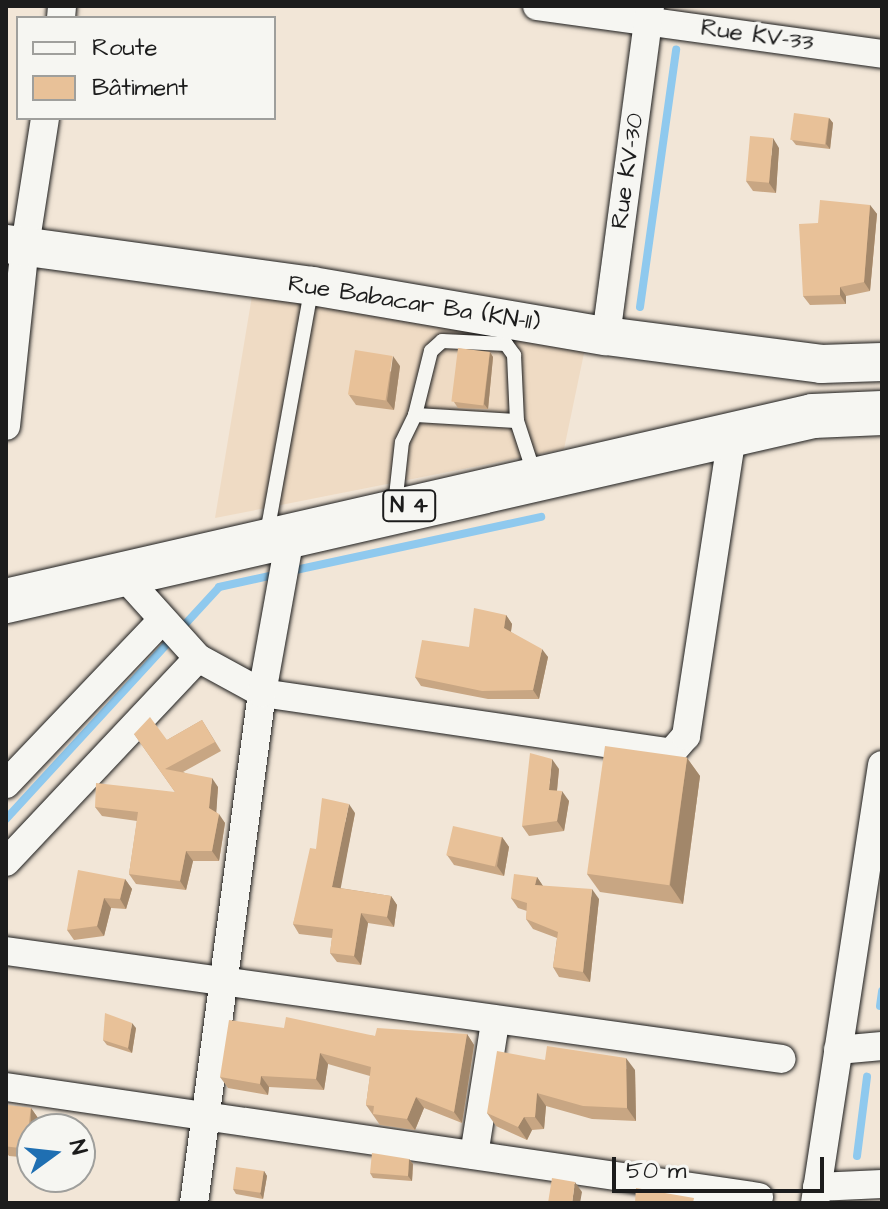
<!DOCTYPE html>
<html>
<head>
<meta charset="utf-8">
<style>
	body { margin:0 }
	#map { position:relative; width:888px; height:1209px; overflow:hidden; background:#f2e6d7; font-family:"Architects Daughter",sans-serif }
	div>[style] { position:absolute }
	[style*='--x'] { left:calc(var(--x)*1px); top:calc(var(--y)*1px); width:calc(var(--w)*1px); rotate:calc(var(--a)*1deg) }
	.built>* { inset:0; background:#efdbc4 }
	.stream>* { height:8px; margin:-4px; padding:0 4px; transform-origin:4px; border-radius:4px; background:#8fc9ee }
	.roads { filter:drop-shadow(0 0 2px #1c1c1c) drop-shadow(0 0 2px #1c1c1c) }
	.lane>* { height:14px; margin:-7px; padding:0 7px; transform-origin:7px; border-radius:7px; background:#f6f6f2 }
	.street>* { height:28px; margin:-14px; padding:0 14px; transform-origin:14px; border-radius:14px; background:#f6f6f2 }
	.secondary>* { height:38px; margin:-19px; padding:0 19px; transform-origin:19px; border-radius:19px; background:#f6f6f2 }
	.primary>* { height:44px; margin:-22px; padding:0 22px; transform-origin:22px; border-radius:22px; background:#f6f6f2 }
	.wall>* { inset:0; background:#c8a683 }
	.shaded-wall>* { inset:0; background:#a2876a }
	.building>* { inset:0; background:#e8c198; transform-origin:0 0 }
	span { translate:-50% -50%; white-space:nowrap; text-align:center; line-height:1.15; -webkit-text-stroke:6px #f6f6f2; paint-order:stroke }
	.shield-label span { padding:2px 6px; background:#f6f6f2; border:2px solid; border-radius:6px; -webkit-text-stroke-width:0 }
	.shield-label { font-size:22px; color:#1c1c1c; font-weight:700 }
	.street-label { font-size:24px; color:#1c1c1c }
	.frame { position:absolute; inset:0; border:8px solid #1c1c1c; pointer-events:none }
	.legend { position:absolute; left:16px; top:16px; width:260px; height:104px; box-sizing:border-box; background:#f6f6f2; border:2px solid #9f9f9c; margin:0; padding:10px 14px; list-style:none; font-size:24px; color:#1c1c1c }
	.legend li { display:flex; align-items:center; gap:16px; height:40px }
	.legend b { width:40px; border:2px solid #9f9f9c }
	.north { position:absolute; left:16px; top:1113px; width:80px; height:80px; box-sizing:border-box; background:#f6f6f2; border:2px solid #9f9f9c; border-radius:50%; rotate:75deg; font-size:22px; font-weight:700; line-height:32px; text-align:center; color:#1c1c1c }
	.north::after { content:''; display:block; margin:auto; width:28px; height:36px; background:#1f6fb2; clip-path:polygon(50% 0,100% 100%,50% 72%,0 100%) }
	.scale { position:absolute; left:612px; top:1157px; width:212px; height:36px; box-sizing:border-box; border:4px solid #1c1c1c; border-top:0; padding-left:10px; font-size:24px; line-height:28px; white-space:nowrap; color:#1c1c1c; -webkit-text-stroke:6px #f6f6f2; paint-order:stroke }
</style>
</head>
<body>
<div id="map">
	<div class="built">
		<i style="clip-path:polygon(252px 296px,588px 334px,564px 449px,215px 518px)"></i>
	</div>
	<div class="stream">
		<i style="--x:640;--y:307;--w:260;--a:-82"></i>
		<i style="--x:291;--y:571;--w:256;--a:-12.2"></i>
		<i style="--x:6;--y:819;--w:315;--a:-47.4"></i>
		<i style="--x:219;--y:587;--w:60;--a:-12.4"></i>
		<i style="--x:880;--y:1006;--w:15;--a:-82"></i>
		<i style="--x:857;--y:1156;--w:80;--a:-82.8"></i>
	</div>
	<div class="roads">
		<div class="lane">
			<i style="--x:415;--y:415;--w:102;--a:3.4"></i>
			<i style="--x:395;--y:505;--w:63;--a:-83.7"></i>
			<i style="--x:402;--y:442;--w:30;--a:-64"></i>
			<i style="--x:415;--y:415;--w:66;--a:-76"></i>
			<i style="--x:431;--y:351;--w:15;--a:-42"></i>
			<i style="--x:442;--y:341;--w:64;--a:2.7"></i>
			<i style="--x:506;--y:344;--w:14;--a:54"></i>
			<i style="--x:514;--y:355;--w:66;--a:87.4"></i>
			<i style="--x:517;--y:421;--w:58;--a:71.9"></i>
			<i style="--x:267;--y:533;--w:251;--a:-79.7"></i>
		</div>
		<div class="street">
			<i style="--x:537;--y:6;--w:348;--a:7.9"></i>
			<i style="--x:61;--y:18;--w:12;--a:-85"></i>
			<i style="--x:606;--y:336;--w:333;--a:-82.4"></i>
			<i style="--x:6;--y:426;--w:181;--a:-84"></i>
			<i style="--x:25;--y:246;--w:130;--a:-81.1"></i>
			<i style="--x:123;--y:575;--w:112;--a:47.9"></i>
			<i style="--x:198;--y:658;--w:73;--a:28.7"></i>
			<i style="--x:262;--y:693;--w:413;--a:8.3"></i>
			<i style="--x:671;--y:753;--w:23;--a:-49"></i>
			<i style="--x:686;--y:736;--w:304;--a:-81.3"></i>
			<i style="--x:6;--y:784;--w:225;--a:-46.4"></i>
			<i style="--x:6;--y:862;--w:280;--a:-46.7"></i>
			<i style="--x:6;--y:951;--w:783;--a:7.92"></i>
			<i style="--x:838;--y:1050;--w:44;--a:-5.2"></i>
			<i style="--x:6;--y:1087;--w:761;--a:8.31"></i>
			<i style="--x:474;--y:1155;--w:134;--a:-81"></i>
			<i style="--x:817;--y:1187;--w:65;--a:-2.6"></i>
			<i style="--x:194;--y:1203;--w:515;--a:-82.41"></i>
			<i style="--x:262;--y:693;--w:164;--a:-79.8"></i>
			<i style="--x:815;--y:1203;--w:443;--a:-81.3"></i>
		</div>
		<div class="secondary">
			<i style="--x:6;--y:244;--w:309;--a:7.8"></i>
			<i style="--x:312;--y:286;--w:298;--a:9.7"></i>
			<i style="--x:606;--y:336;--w:217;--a:7.4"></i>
			<i style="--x:821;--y:364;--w:61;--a:-1.9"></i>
		</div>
		<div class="primary">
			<i style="--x:6;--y:601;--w:828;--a:-12.91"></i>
			<i style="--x:813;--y:416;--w:69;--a:-2.5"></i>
		</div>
	</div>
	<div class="wall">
		<i style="clip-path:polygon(829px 118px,833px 123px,830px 149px,796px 145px,792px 140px)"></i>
		<i style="clip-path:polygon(779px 148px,776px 193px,753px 191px,746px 181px)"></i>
		<i style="clip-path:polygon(870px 205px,877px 214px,870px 291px,846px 296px,846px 304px,810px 305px,803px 296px,818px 223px)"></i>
		<i style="clip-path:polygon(490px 352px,493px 357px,488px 409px,458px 408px,454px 402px)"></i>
		<i style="clip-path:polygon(400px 366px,394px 410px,356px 405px,349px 395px)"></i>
		<i style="clip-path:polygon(506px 615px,512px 624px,511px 632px,548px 657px,539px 699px,488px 699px,421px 686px,415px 677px,469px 647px)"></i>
		<i style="clip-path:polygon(202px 720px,221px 751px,183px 772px,218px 787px,216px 812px,225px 823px,219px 861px,193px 861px,186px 890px,136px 884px,129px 874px,137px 821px,102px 816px,95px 807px,175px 792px,134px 734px,167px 740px)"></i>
		<i style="clip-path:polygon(687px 758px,700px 776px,683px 904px,600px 892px,587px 874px)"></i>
		<i style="clip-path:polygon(559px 769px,557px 791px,569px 801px,564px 831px,529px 836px,522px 826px)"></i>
		<i style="clip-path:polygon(355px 813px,340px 888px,391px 896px,397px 905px,394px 927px,368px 923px,361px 965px,337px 962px,330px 953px,332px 938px,299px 934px,293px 924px,316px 849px)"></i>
		<i style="clip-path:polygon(502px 837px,509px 847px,504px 876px,454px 865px,447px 855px)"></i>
		<i style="clip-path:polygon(537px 877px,543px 886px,599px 899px,590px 982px,559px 977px,553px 967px,557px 938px,533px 929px,526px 919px,527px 911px,518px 908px,511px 898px)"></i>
		<i style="clip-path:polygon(125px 879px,132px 889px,126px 909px,111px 908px,104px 936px,74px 940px,67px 930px)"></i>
		<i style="clip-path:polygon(136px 1028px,132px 1053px,107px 1045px,103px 1040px)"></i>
		<i style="clip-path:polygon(284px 1028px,375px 1036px,467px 1034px,474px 1045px,462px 1123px,424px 1108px,415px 1130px,380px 1125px,366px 1105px,370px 1076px,328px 1064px,324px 1090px,269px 1087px,268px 1095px,228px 1088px,220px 1077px)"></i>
		<i style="clip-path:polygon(545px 1060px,635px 1070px,636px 1121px,592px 1119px,546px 1106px,544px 1129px,532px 1130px,527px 1140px,496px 1126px,487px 1113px)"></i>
		<i style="clip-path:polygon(6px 1105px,31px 1108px,38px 1118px,32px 1129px,32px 1158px,9px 1156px,6px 1152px)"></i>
		<i style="clip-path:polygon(409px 1159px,413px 1164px,412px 1181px,373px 1178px,370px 1173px)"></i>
		<i style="clip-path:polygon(264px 1171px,267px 1176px,263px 1199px,236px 1194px,233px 1189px)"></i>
	</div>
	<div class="shaded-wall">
		<i style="clip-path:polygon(829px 118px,833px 123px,830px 149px,826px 144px)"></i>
		<i style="clip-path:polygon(773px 138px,779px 148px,776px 193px,769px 183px)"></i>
		<i style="clip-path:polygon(870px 205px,877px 214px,870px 291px,864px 282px)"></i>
		<i style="clip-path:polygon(840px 287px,846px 296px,846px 304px,840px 295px)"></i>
		<i style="clip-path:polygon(490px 352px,493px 357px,488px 409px,484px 404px)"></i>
		<i style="clip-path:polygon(393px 356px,400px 366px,394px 410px,387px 401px)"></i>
		<i style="clip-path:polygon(506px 615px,512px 624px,510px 637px,504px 628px)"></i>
		<i style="clip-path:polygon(542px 649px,548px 657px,539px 699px,533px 690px)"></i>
		<i style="clip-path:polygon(687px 758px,700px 776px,683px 904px,670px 885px)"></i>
		<i style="clip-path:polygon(552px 759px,559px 769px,556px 800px,549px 790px)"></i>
		<i style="clip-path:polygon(212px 778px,218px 787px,216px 817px,209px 808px)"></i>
		<i style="clip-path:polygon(562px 791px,569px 801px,564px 831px,557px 821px)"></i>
		<i style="clip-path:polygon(349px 804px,355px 813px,339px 897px,332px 887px)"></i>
		<i style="clip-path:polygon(219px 814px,225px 823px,219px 861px,212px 851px)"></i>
		<i style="clip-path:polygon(502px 837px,509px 847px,504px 876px,497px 866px)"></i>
		<i style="clip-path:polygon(186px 851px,193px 861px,186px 890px,180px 881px)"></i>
		<i style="clip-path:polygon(537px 877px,543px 886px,535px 885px)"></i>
		<i style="clip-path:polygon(125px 879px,132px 889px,126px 909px,120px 899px)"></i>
		<i style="clip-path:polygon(592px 889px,599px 899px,590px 982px,583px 972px)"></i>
		<i style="clip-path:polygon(391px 896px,397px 905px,394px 927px,387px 917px)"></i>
		<i style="clip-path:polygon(104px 898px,111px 908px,104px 936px,97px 926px)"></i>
		<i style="clip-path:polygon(361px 913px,368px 923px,361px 965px,354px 956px)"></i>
		<i style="clip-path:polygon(132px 1023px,136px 1028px,132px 1053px,128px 1048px)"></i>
		<i style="clip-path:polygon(467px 1034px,474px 1045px,462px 1123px,454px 1112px)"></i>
		<i style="clip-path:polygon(320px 1053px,328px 1064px,324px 1090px,316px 1079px)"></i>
		<i style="clip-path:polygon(626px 1058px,635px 1070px,636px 1121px,627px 1108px)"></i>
		<i style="clip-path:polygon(261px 1076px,269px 1087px,268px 1095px,260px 1084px)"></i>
		<i style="clip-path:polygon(537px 1093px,546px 1106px,544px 1129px,535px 1117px)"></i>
		<i style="clip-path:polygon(416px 1097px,424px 1108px,415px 1130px,407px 1119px)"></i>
		<i style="clip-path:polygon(31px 1108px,38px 1118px,38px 1129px,32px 1129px,32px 1151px,30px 1148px)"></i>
		<i style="clip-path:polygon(524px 1117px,532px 1130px,527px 1140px,518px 1127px)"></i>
		<i style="clip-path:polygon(409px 1159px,413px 1164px,412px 1181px,408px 1176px)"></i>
		<i style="clip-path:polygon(264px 1171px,267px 1176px,263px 1199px,260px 1193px)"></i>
		<i style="clip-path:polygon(575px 1182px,582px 1192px,580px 1203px,572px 1203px)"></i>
	</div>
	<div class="building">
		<i style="left:794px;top:113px;width:35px;height:27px;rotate:8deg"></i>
		<i style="left:750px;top:136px;width:23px;height:45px;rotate:5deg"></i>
		<i style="clip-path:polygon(820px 200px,870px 205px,864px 282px,840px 287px,840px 295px,803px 296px,799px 224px,818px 223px)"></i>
		<i style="left:458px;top:348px;width:32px;height:54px;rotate:7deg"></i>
		<i style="left:355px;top:350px;width:38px;height:45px;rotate:9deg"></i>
		<i style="clip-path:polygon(474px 608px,506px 615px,504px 628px,542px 649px,533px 690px,482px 691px,415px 677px,422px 640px,469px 647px)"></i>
		<i style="clip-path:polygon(150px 717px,167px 740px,202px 720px,215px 742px,165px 769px,212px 778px,209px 808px,219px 814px,212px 851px,186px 851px,180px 881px,129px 874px,138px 812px,95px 807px,96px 783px,175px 792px,134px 734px)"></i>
		<i style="left:605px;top:746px;width:83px;height:129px;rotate:8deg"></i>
		<i style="clip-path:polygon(530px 753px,552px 759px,549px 790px,562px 791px,557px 821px,522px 826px)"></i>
		<i style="clip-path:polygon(322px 798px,349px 804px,332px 887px,391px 896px,387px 917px,361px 913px,354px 956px,330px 953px,333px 929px,293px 924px,310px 848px,316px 849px)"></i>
		<i style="left:453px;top:826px;width:50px;height:30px;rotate:13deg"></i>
		<i style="clip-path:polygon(78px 870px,125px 879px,120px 899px,104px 898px,97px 926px,67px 930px)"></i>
		<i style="clip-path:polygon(514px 874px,537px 877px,535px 885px,592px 889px,583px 972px,553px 967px,558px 932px,526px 919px,527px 903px,511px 898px)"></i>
		<i style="clip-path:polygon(105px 1013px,132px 1023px,128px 1048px,103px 1040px)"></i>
		<i style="clip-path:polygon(286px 1017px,375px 1036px,377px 1028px,467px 1034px,454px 1112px,416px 1097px,407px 1119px,373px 1114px,374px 1106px,366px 1105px,371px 1067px,320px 1053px,316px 1079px,261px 1076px,260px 1084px,220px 1077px,229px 1020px,284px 1028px)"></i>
		<i style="clip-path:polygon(547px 1046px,626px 1058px,627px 1108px,583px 1106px,537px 1093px,535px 1117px,524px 1117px,518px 1127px,487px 1113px,497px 1051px,545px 1060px)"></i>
		<i style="left:6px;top:1105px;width:25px;height:41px;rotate:7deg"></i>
		<i style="clip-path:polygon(372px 1153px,409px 1159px,408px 1176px,370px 1173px)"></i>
		<i style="left:236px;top:1167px;width:28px;height:22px;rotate:8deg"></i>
		<i style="clip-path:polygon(552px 1178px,575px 1182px,572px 1203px,548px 1203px)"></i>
		<i style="clip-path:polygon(636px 1188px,694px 1198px,693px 1203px,635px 1203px)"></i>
	</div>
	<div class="shield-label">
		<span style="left:409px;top:506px">N 4</span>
	</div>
	<div class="street-label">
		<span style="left:757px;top:36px;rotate:8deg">Rue KV-33</span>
		<span style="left:628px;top:171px;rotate:-82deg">Rue KV-30</span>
		<span style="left:414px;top:304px;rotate:9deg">Rue Babacar Ba (KN-11)</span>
	</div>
	<div class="frame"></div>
	<ul class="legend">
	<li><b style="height:10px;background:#f6f6f2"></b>Route</li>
	<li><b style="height:22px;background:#e8c198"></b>Bâtiment</li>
	</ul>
	<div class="north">N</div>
	<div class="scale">50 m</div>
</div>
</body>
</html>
